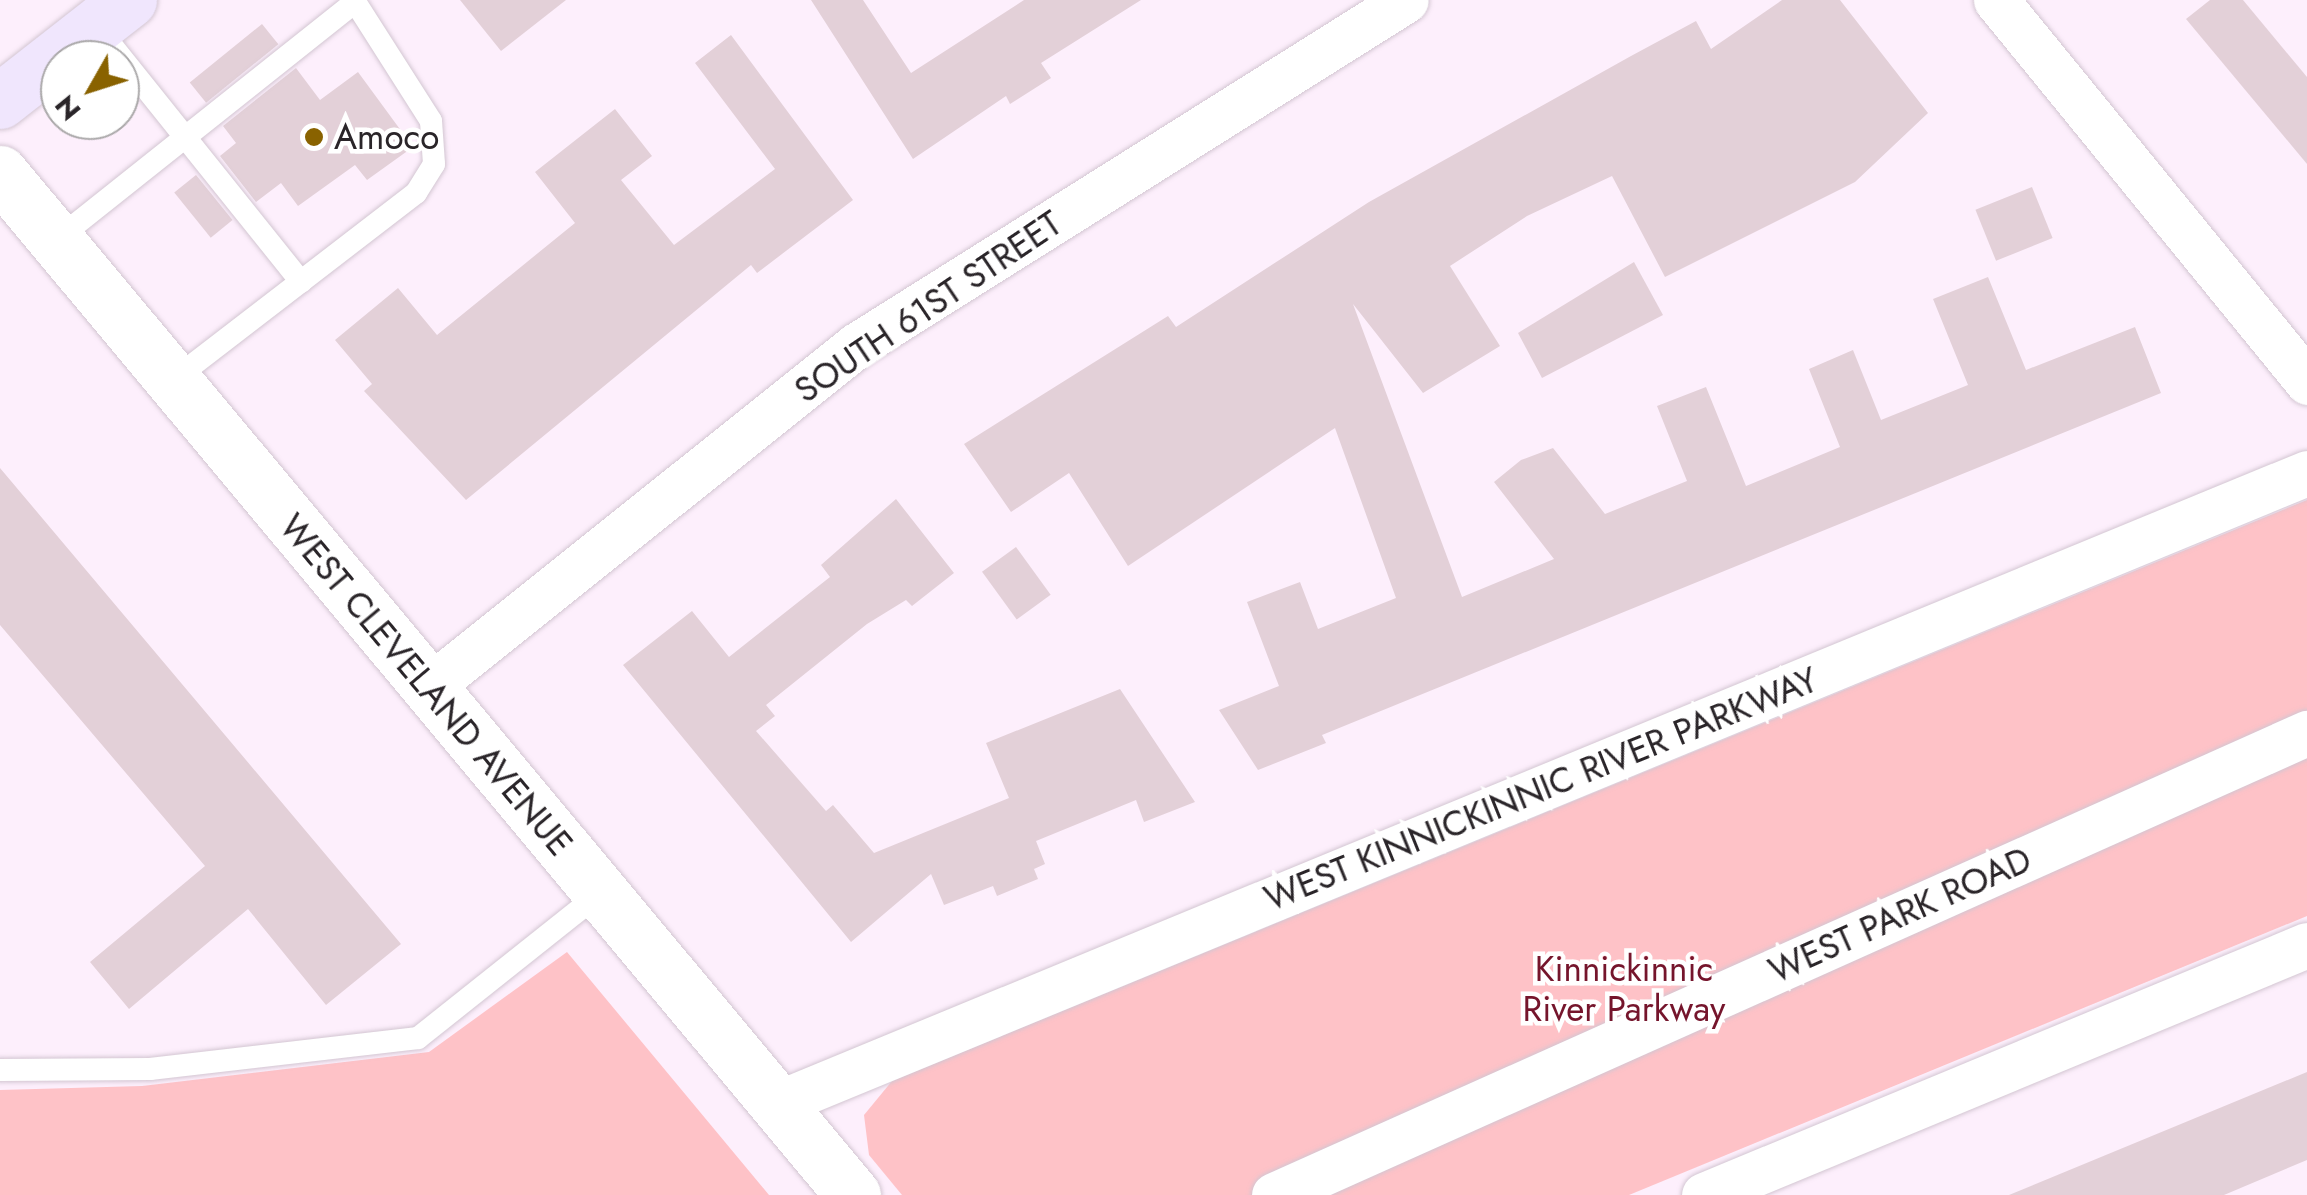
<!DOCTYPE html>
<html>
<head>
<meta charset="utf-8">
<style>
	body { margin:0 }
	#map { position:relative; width:2307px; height:1195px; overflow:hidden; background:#fdeffc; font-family:Jost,sans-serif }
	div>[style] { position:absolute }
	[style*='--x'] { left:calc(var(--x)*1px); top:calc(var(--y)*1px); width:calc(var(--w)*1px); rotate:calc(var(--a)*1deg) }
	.green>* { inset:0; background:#fec2c7 }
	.building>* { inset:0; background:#e3d0d8; transform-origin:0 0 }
	.roads { filter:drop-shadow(0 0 2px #d3c6d2) drop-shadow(0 0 2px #d3c6d2) }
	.service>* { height:22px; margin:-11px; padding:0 11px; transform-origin:11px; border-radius:11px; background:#fff }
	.minor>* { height:45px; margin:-22.5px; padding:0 22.5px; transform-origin:22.5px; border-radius:22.5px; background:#fff }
	.tertiary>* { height:55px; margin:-27.5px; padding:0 27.5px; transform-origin:27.5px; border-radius:27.5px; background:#fff }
	.secondary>* { height:55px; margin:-27.5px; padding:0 27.5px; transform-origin:27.5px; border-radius:27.5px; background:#f0e6fd }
	.dots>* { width:28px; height:28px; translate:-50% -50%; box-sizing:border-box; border:5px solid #fff; border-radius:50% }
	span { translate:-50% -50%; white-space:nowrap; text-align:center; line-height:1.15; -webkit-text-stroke:9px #fff; paint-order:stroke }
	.poi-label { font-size:35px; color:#2a2529 }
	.left { translate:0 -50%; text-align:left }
	.street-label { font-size:35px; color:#2a2529 }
	.park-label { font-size:35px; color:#75152c }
	.north { position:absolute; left:40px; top:40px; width:100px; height:100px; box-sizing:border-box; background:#fff; border:2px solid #aaa8a9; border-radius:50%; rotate:231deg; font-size:28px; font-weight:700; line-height:40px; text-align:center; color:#2a2529 }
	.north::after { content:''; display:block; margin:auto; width:35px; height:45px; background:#896200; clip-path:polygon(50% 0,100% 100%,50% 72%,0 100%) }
</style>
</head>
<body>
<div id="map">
	<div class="green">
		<i style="clip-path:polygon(2307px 500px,2307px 916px,1629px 1195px,902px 1195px,869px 1155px,864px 1115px,892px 1081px)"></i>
		<i style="clip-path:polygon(567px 952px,769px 1195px,0 1195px,0 1090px,142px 1086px,429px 1052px)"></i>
	</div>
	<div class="building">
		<i style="clip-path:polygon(460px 0,566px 0,501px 51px)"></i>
		<i style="clip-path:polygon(811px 0,863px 0,911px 73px,1024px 0,1141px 0,1041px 63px,1051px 78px,1010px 104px,1006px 96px,913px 159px)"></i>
		<i style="clip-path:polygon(1782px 0,1840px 0,1928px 113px,1855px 182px,1665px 277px,1612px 176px,1527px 216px,1450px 266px,1500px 346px,1423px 393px,1353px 304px,1462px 597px,1554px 559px,1494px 482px,1521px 460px,1553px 448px,1605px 514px,1687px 481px,1657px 406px,1706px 387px,1746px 486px,1840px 447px,1809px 369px,1853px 350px,1881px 420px,1968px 385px,1933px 299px,1988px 277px,2026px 370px,2135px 327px,2161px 393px,1322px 735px,1326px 743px,1258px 770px,1219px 710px,1279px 686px,1247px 602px,1300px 582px,1318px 629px,1396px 598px,1335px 428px,1128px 566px,1069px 473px,1011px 512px,964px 444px,1168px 316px,1176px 327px,1369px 202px,1631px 56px,1696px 21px,1711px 49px)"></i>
		<i style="clip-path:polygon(2210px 0,2243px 0,2307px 77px,2307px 164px,2186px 19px)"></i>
		<i style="left:262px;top:24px;width:26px;height:93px;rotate:51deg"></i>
		<i style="clip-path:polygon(731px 35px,853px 200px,757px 273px,751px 265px,466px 500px,364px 391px,372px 384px,335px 340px,398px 288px,437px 335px,575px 223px,535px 172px,615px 109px,652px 156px,621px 180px,674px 245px,775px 169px,695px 63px)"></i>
		<i style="clip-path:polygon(296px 68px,320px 100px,358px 72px,413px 147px,367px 180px,355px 165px,298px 206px,281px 183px,256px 202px,220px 156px,236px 143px,223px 126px)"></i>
		<i style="left:196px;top:175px;width:58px;height:28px;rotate:51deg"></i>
		<i style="left:2032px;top:187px;width:55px;height:61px;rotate:68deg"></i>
		<i style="clip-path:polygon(1634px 262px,1663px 315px,1542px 378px,1518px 333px)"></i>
		<i style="clip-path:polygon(0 468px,401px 944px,326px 1005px,248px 909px,129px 1009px,90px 962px,205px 866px,0 625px)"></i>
		<i style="clip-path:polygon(896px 499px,954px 573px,912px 606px,906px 600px,867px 624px,766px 705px,775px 716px,756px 731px,826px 811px,833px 805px,874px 853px,1009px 798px,986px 743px,1120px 689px,1195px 802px,1144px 822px,1136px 800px,1036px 841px,1045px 864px,1034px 869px,1038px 879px,997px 896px,993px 886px,944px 905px,931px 874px,851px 942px,623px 665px,692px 611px,729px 657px,830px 577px,821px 565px)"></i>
		<i style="left:1016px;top:547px;width:59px;height:42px;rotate:54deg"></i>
		<i style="clip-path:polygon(2307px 1072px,2307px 1160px,2224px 1195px,2009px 1195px)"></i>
	</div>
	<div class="roads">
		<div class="service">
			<i style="--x:96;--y:26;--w:328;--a:51.3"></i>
			<i style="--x:56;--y:240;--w:382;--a:-38.5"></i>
			<i style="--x:173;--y:380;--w:307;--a:-37.6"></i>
			<i style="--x:416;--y:193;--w:34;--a:-58"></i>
			<i style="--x:434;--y:164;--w:43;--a:-94"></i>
			<i style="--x:431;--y:121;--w:143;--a:-122.5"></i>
			<i style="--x:0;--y:1070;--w:150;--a:-0.4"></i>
			<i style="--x:150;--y:1069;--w:270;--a:-6.6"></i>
			<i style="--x:418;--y:1038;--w:231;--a:-38.5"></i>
		</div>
		<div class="minor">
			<i style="--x:1996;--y:0;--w:493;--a:50.8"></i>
			<i style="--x:429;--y:687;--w:548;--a:-38.63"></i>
			<i style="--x:857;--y:345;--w:648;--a:-32.15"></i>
			<i style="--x:776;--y:1104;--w:1656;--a:-22.4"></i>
			<i style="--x:1274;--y:1195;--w:1132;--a:-24.1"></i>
			<i style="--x:1704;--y:1195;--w:653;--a:-22.52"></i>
		</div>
		<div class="tertiary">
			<i style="--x:0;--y:173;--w:1331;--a:50.15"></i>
		</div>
		<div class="secondary">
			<i style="--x:0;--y:101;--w:164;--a:-38.1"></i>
		</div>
	</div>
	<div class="dots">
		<i style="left:314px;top:137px;background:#896200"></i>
	</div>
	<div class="poi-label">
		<span class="left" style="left:334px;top:137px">Amoco</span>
	</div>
	<div class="street-label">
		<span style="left:928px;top:307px;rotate:-34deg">SOUTH 61ST STREET</span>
		<span style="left:426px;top:685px;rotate:50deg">WEST CLEVELAND AVENUE</span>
		<span style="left:1541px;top:789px;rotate:-22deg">WEST KINNICKINNIC RIVER PARKWAY</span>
		<span style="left:1900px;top:915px;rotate:-24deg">WEST PARK ROAD</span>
	</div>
	<div class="park-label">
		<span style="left:1624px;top:989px">Kinnickinnic<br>River Parkway</span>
	</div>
	<div class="north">N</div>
</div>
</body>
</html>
